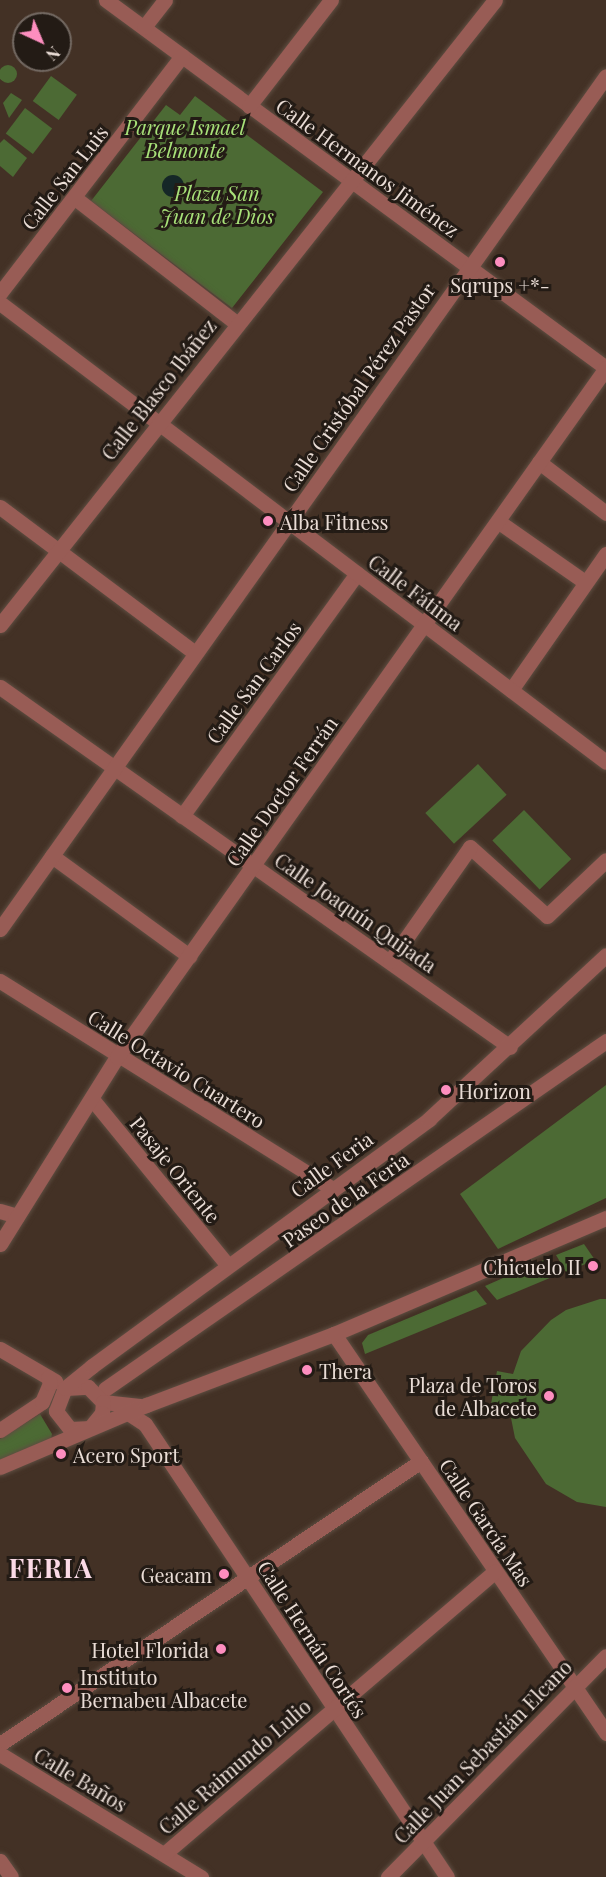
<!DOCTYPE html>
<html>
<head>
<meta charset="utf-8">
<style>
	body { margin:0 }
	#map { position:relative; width:606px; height:1877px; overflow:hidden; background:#433125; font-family:"Playfair Display",serif }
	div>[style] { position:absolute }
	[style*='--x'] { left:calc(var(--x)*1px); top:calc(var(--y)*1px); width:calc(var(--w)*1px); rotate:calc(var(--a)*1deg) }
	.green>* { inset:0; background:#4c6a34; transform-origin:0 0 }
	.round { border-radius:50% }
	.water>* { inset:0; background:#152727 }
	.roads { filter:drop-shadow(0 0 2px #5e4d41) drop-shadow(0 0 2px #5e4d41) }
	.pedestrian>* { height:15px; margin:-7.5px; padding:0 7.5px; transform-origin:7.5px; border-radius:7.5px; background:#985c55 }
	.minor>* { height:15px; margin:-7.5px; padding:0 7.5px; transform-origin:7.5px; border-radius:7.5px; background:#985c55 }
	.dots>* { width:16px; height:16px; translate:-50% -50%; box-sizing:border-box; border:3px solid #231b15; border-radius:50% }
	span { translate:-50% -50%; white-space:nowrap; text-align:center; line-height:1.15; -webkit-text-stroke:6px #231b15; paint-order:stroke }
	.park-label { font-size:20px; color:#a8e279; font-style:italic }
	.street-label { font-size:20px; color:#eaddd6 }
	.poi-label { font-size:20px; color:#eaddd6 }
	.left { translate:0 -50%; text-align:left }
	.right { translate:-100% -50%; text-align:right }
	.district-label { font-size:26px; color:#fbdae6; font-weight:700; letter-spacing:1.5px }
	.north { position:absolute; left:12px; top:12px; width:60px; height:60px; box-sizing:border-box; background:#231b15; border:2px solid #736962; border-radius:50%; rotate:136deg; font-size:16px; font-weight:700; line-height:24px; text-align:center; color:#eaddd6 }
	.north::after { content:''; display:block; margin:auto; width:21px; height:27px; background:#fd8ebf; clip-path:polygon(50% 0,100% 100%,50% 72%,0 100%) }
</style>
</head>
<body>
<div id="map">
	<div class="green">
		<i class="round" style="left:-1px;top:65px;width:18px;height:18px"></i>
		<i style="left:51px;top:76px;width:32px;height:31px;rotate:36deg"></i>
		<i style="clip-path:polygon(11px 93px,22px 100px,9px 118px,3px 103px)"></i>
		<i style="clip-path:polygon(195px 96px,323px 192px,232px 308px,91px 201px,166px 105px,180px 115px)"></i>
		<i style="left:25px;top:108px;width:34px;height:32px;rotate:37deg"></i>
		<i style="clip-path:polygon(4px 139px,27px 158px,13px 177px,0 166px,0 143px)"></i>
		<i style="left:478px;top:764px;width:42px;height:72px;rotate:47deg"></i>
		<i style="left:524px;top:810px;width:68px;height:44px;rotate:46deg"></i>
		<i style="clip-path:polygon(606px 1085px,606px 1198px,498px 1249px,460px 1194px)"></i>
		<i style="clip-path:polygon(584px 1244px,595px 1260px,566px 1272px,556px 1255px)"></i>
		<i style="clip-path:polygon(546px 1259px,557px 1275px,497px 1300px,485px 1286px)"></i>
		<i style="clip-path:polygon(476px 1290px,487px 1304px,365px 1354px,362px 1343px,368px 1335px)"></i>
		<i style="clip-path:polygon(600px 1299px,606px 1299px,606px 1507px,577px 1502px,546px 1484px,515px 1438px,509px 1408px,491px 1404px,497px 1371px,513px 1374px,521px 1351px,551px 1320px,566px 1310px)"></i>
		<i style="clip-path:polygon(40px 1414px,52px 1434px,51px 1439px,0 1460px,0 1439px)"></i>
	</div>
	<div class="water">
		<i class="round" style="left:162px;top:175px;width:22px;height:22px"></i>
	</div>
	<div class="roads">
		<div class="pedestrian">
			<i style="--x:539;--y:462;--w:84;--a:37.3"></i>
			<i style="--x:499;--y:522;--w:105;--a:34.9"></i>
			<i style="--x:511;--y:690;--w:166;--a:-55.1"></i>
			<i style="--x:182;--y:816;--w:299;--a:-54.2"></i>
			<i style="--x:470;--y:847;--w:103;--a:41.9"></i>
			<i style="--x:547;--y:916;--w:81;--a:-43.5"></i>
			<i style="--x:52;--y:856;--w:170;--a:36.1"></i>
			<i style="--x:92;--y:1099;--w:215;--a:50.8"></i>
			<i style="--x:0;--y:1211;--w:18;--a:16"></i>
			<i style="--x:105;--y:1389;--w:610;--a:-34.78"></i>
		</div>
		<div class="minor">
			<i style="--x:106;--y:0;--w:621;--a:36.35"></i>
			<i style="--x:144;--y:27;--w:34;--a:-52"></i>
			<i style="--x:249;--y:106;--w:134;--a:-52.3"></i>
			<i style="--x:75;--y:198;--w:204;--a:37.8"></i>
			<i style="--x:0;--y:293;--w:299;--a:-52.5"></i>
			<i style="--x:0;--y:303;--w:760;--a:37.14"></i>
			<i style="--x:0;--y:507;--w:244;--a:36.8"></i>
			<i style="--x:0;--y:625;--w:797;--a:-51.62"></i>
			<i style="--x:0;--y:687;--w:624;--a:35.22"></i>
			<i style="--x:0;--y:929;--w:1046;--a:-54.61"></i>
			<i style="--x:390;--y:961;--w:139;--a:-54.9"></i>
			<i style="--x:0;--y:981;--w:393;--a:32"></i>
			<i style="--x:0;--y:1244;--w:221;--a:-58"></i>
			<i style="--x:117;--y:1057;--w:845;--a:-54.64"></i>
			<i style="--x:334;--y:1334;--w:483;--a:55.7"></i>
			<i style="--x:0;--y:1349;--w:64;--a:30.2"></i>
			<i style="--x:66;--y:1388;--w:22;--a:-3"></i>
			<i style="--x:88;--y:1387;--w:21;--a:45"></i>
			<i style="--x:103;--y:1402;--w:37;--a:6"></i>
			<i style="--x:103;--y:1402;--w:11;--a:95"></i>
			<i style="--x:102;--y:1413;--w:19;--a:129"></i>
			<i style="--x:90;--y:1428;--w:20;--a:177"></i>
			<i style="--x:70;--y:1429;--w:23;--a:-128"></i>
			<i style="--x:56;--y:1411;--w:25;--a:-69"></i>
			<i style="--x:65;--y:1388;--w:35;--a:-39"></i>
			<i style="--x:92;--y:1366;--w:418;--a:-36.2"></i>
			<i style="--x:429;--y:1119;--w:241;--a:-42.8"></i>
			<i style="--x:128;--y:1413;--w:20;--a:33"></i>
			<i style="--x:145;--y:1424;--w:544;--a:56.31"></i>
			<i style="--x:0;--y:1430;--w:50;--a:-33.7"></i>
			<i style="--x:42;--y:1402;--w:21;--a:-67"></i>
			<i style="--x:50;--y:1383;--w:6;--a:-108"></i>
			<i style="--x:0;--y:1467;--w:159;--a:-23"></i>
			<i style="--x:146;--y:1405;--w:201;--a:-20.7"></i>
			<i style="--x:334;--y:1334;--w:296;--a:-23.1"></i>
			<i style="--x:0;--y:1744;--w:507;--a:-33.91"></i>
			<i style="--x:0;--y:1754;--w:236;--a:31.5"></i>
			<i style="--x:164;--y:1854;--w:435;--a:-40.5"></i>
			<i style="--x:0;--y:1861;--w:19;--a:55"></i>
			<i style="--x:388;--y:1877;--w:310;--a:-45.4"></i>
		</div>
	</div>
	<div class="dots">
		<i style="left:500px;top:262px;background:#fd8ebf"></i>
		<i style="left:268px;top:521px;background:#fd8ebf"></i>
		<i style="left:446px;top:1090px;background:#fd8ebf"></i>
		<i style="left:593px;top:1266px;background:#fd8ebf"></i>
		<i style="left:307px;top:1370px;background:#fd8ebf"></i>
		<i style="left:549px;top:1396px;background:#fd8ebf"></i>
		<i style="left:61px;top:1454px;background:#fd8ebf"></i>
		<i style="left:224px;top:1574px;background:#fd8ebf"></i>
		<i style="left:221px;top:1649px;background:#fd8ebf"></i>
		<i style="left:67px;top:1688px;background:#fd8ebf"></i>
	</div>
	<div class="park-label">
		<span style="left:185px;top:138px">Parque Ismael<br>Belmonte</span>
		<span style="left:217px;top:204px">Plaza San<br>Juan de Dios</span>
	</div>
	<div class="street-label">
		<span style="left:368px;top:167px;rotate:36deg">Calle Hermanos Jiménez</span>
		<span style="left:64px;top:177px;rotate:-52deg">Calle San Luis</span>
		<span style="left:358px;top:387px;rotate:-55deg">Calle Cristóbal Pérez Pastor</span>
		<span style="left:158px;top:389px;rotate:-52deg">Calle Blasco Ibáñez</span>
		<span style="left:416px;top:592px;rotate:37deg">Calle Fátima</span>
		<span style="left:253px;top:682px;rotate:-54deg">Calle San Carlos</span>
		<span style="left:281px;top:791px;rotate:-55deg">Calle Doctor Ferrán</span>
		<span style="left:356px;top:912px;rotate:35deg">Calle Joaquín Quijada</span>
		<span style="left:177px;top:1068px;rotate:32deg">Calle Octavio Cuartero</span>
		<span style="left:331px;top:1164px;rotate:-36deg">Calle Feria</span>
		<span style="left:176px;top:1169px;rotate:51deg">Pasaje Oriente</span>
		<span style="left:345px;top:1199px;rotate:-35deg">Paseo de la Feria</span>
		<span style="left:487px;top:1522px;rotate:56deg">Calle García Mas</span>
		<span style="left:313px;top:1639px;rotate:57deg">Calle Hernán Cortés</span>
		<span style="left:482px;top:1751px;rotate:-46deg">Calle Juan Sebastián Elcano</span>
		<span style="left:234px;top:1766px;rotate:-41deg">Calle Raimundo Lulio</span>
		<span style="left:81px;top:1779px;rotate:31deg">Calle Baños</span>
	</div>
	<div class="poi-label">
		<span style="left:500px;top:284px">Sqrups +*-</span>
		<span class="left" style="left:280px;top:521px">Alba Fitness</span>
		<span class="left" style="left:458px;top:1090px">Horizon</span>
		<span class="right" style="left:581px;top:1266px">Chicuelo II</span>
		<span class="left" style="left:319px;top:1370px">Thera</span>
		<span class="right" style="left:537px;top:1396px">Plaza de Toros<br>de Albacete</span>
		<span class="left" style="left:73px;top:1454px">Acero Sport</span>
		<span class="right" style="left:212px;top:1574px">Geacam</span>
		<span class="right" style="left:209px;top:1649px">Hotel Florida</span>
		<span class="left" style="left:80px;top:1688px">Instituto<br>Bernabeu Albacete</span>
	</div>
	<div class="district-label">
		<span style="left:51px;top:1568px">FERIA</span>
	</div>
	<div class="north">N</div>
</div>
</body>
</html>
